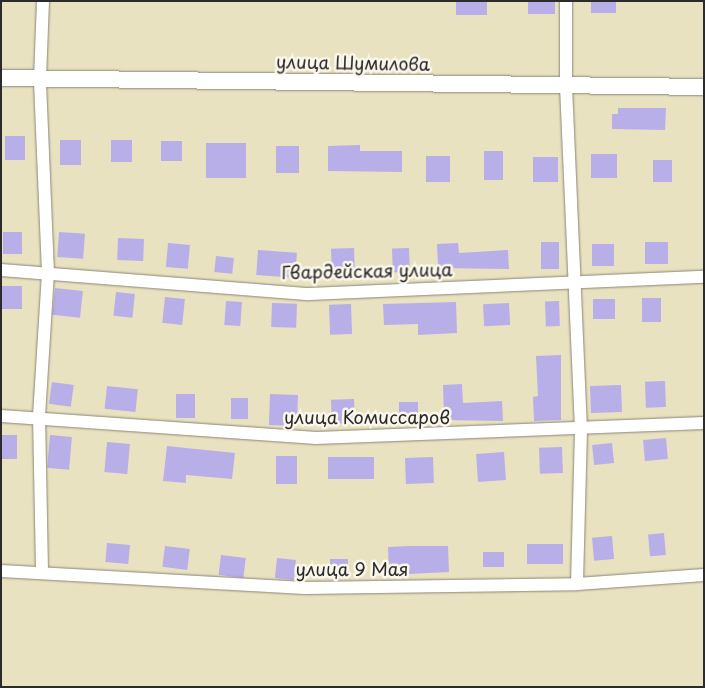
<!DOCTYPE html>
<html>
<head>
<meta charset="utf-8">
<style>
	body { margin:0 }
	#map { position:relative; width:705px; height:688px; overflow:hidden; background:#e9e2c0; font-family:"Playpen Sans",sans-serif }
	div>[style] { position:absolute }
	[style*='--x'] { left:calc(var(--x)*1px); top:calc(var(--y)*1px); width:calc(var(--w)*1px); rotate:calc(var(--a)*1deg) }
	.building>* { inset:0; background:#b8aee8; transform-origin:0 0 }
	.roads { filter:drop-shadow(0 0 1px #8a8676) drop-shadow(0 0 1px #8a8676) }
	.minor>* { height:12px; margin:-6px; padding:0 6px; transform-origin:6px; border-radius:6px; background:#fff }
	.tertiary>* { height:16px; margin:-8px; padding:0 8px; transform-origin:8px; border-radius:8px; background:#fff }
	span { translate:-50% -50%; white-space:nowrap; text-align:center; line-height:1.15; -webkit-text-stroke:5px #fbf7ec; paint-order:stroke }
	.street-label { font-size:18px; color:#2b2b2b }
	.frame { position:absolute; inset:0; border:2px solid #2b2b2b; pointer-events:none }
</style>
</head>
<body>
<div id="map">
	<div class="building">
		<i style="left:456px;top:1px;width:31px;height:14px"></i>
		<i style="left:528px;top:1px;width:27px;height:13px"></i>
		<i style="left:591px;top:1px;width:25px;height:12px"></i>
		<i style="clip-path:polygon(618px 108px,666px 108px,665px 130px,612px 129px,612px 114px,618px 114px)"></i>
		<i style="left:5px;top:136px;width:20px;height:24px"></i>
		<i style="left:60px;top:140px;width:21px;height:25px"></i>
		<i style="left:111px;top:140px;width:21px;height:22px"></i>
		<i style="left:161px;top:141px;width:21px;height:20px"></i>
		<i style="left:206px;top:143px;width:40px;height:35px"></i>
		<i style="clip-path:polygon(360px 145px,360px 151px,402px 151px,402px 172px,328px 171px,328px 146px)"></i>
		<i style="left:276px;top:146px;width:23px;height:27px"></i>
		<i style="left:484px;top:151px;width:19px;height:29px"></i>
		<i style="left:591px;top:154px;width:26px;height:24px"></i>
		<i style="left:426px;top:156px;width:24px;height:26px"></i>
		<i style="left:533px;top:157px;width:25px;height:25px"></i>
		<i style="left:653px;top:160px;width:19px;height:22px"></i>
		<i style="left:3px;top:232px;width:19px;height:22px"></i>
		<i style="left:59px;top:232px;width:26px;height:25px;rotate:4deg"></i>
		<i style="left:118px;top:238px;width:26px;height:22px;rotate:2deg"></i>
		<i style="left:541px;top:242px;width:18px;height:27px"></i>
		<i style="left:645px;top:242px;width:23px;height:22px"></i>
		<i style="left:168px;top:243px;width:22px;height:24px;rotate:5deg"></i>
		<i style="clip-path:polygon(458px 243px,459px 253px,508px 250px,509px 269px,438px 268px,437px 244px)"></i>
		<i style="left:614px;top:244px;width:22px;height:22px;rotate:90deg"></i>
		<i style="left:354px;top:248px;width:25px;height:23px;rotate:88deg"></i>
		<i style="left:409px;top:248px;width:24px;height:17px;rotate:88deg"></i>
		<i style="left:258px;top:250px;width:39px;height:25px;rotate:4deg"></i>
		<i style="left:216px;top:256px;width:18px;height:16px;rotate:6deg"></i>
		<i style="left:1px;top:286px;width:21px;height:23px"></i>
		<i style="left:55px;top:288px;width:28px;height:27px;rotate:6deg"></i>
		<i style="left:116px;top:292px;width:19px;height:24px;rotate:6deg"></i>
		<i style="left:165px;top:297px;width:20px;height:26px;rotate:6deg"></i>
		<i style="left:642px;top:298px;width:19px;height:24px"></i>
		<i style="left:593px;top:299px;width:22px;height:20px"></i>
		<i style="left:226px;top:301px;width:16px;height:24px;rotate:4deg"></i>
		<i style="left:559px;top:301px;width:25px;height:14px;rotate:88deg"></i>
		<i style="clip-path:polygon(456px 302px,457px 333px,418px 335px,418px 324px,384px 325px,383px 304px)"></i>
		<i style="left:272px;top:303px;width:25px;height:24px;rotate:2deg"></i>
		<i style="left:509px;top:303px;width:22px;height:26px;rotate:87deg"></i>
		<i style="left:351px;top:304px;width:30px;height:22px;rotate:88deg"></i>
		<i style="clip-path:polygon(561px 355px,561px 420px,534px 421px,533px 397px,538px 396px,536px 356px)"></i>
		<i style="left:665px;top:381px;width:26px;height:20px;rotate:88deg"></i>
		<i style="left:52px;top:382px;width:22px;height:22px;rotate:8deg"></i>
		<i style="clip-path:polygon(462px 384px,463px 403px,502px 401px,503px 421px,444px 420px,443px 385px)"></i>
		<i style="left:621px;top:385px;width:27px;height:31px;rotate:88deg"></i>
		<i style="left:107px;top:386px;width:31px;height:23px;rotate:6deg"></i>
		<i style="left:176px;top:394px;width:19px;height:24px"></i>
		<i style="left:270px;top:394px;width:28px;height:31px;rotate:2deg"></i>
		<i style="left:231px;top:398px;width:17px;height:21px"></i>
		<i style="left:354px;top:399px;width:24px;height:23px;rotate:88deg"></i>
		<i style="left:399px;top:402px;width:19px;height:21px"></i>
		<i style="left:1px;top:435px;width:16px;height:24px"></i>
		<i style="left:50px;top:435px;width:22px;height:33px;rotate:5deg"></i>
		<i style="left:666px;top:438px;width:21px;height:23px;rotate:85deg"></i>
		<i style="left:107px;top:442px;width:23px;height:30px;rotate:5deg"></i>
		<i style="left:612px;top:443px;width:20px;height:20px;rotate:84deg"></i>
		<i style="clip-path:polygon(167px 446px,235px 453px,232px 479px,186px 475px,186px 483px,163px 481px)"></i>
		<i style="left:562px;top:447px;width:26px;height:23px;rotate:88deg"></i>
		<i style="left:504px;top:452px;width:28px;height:28px;rotate:86deg"></i>
		<i style="left:276px;top:456px;width:21px;height:28px"></i>
		<i style="left:374px;top:457px;width:22px;height:46px;rotate:90deg"></i>
		<i style="left:433px;top:457px;width:26px;height:28px;rotate:88deg"></i>
		<i style="left:664px;top:533px;width:22px;height:16px;rotate:85deg"></i>
		<i style="left:612px;top:536px;width:23px;height:20px;rotate:85deg"></i>
		<i style="left:107px;top:543px;width:23px;height:19px;rotate:5deg"></i>
		<i style="left:563px;top:544px;width:20px;height:36px;rotate:90deg"></i>
		<i style="left:165px;top:546px;width:25px;height:21px;rotate:7deg"></i>
		<i style="clip-path:polygon(410px 546px,448px 546px,449px 572px,389px 575px,388px 547px)"></i>
		<i style="left:504px;top:552px;width:15px;height:21px;rotate:90deg"></i>
		<i style="left:221px;top:555px;width:25px;height:20px;rotate:7deg"></i>
		<i style="left:277px;top:558px;width:19px;height:20px;rotate:6deg"></i>
		<i style="left:348px;top:559px;width:17px;height:18px;rotate:90deg"></i>
	</div>
	<div class="roads">
		<div class="minor">
			<i style="--x:566;--y:1;--w:85;--a:90"></i>
			<i style="--x:566;--y:86;--w:344;--a:87.5"></i>
			<i style="--x:581;--y:430;--w:154;--a:91.5"></i>
			<i style="--x:1;--y:270;--w:309;--a:4.5"></i>
			<i style="--x:309;--y:294;--w:395;--a:-2.5"></i>
			<i style="--x:1;--y:416;--w:316;--a:4"></i>
			<i style="--x:316;--y:438;--w:388;--a:-2.2"></i>
			<i style="--x:1;--y:571;--w:304;--a:3.2"></i>
			<i style="--x:305;--y:588;--w:272;--a:-0.8"></i>
			<i style="--x:577;--y:584;--w:127;--a:-4.1"></i>
			<i style="--x:42;--y:571;--w:155;--a:-91.1"></i>
			<i style="--x:39;--y:416;--w:143;--a:-86.4"></i>
			<i style="--x:48;--y:273;--w:194;--a:-92.4"></i>
			<i style="--x:40;--y:79;--w:78;--a:-87.8"></i>
		</div>
		<div class="tertiary">
			<i style="--x:1;--y:78;--w:703;--a:0.73"></i>
		</div>
	</div>
	<div class="street-label">
		<span style="left:353px;top:63px;rotate:1deg">улица Шумилова</span>
		<span style="left:367px;top:271px;rotate:-1deg">Гвардейская улица</span>
		<span style="left:367px;top:417px">улица Комиссаров</span>
		<span style="left:352px;top:569px">улица 9 Мая</span>
	</div>
	<div class="frame"></div>
</div>
</body>
</html>
